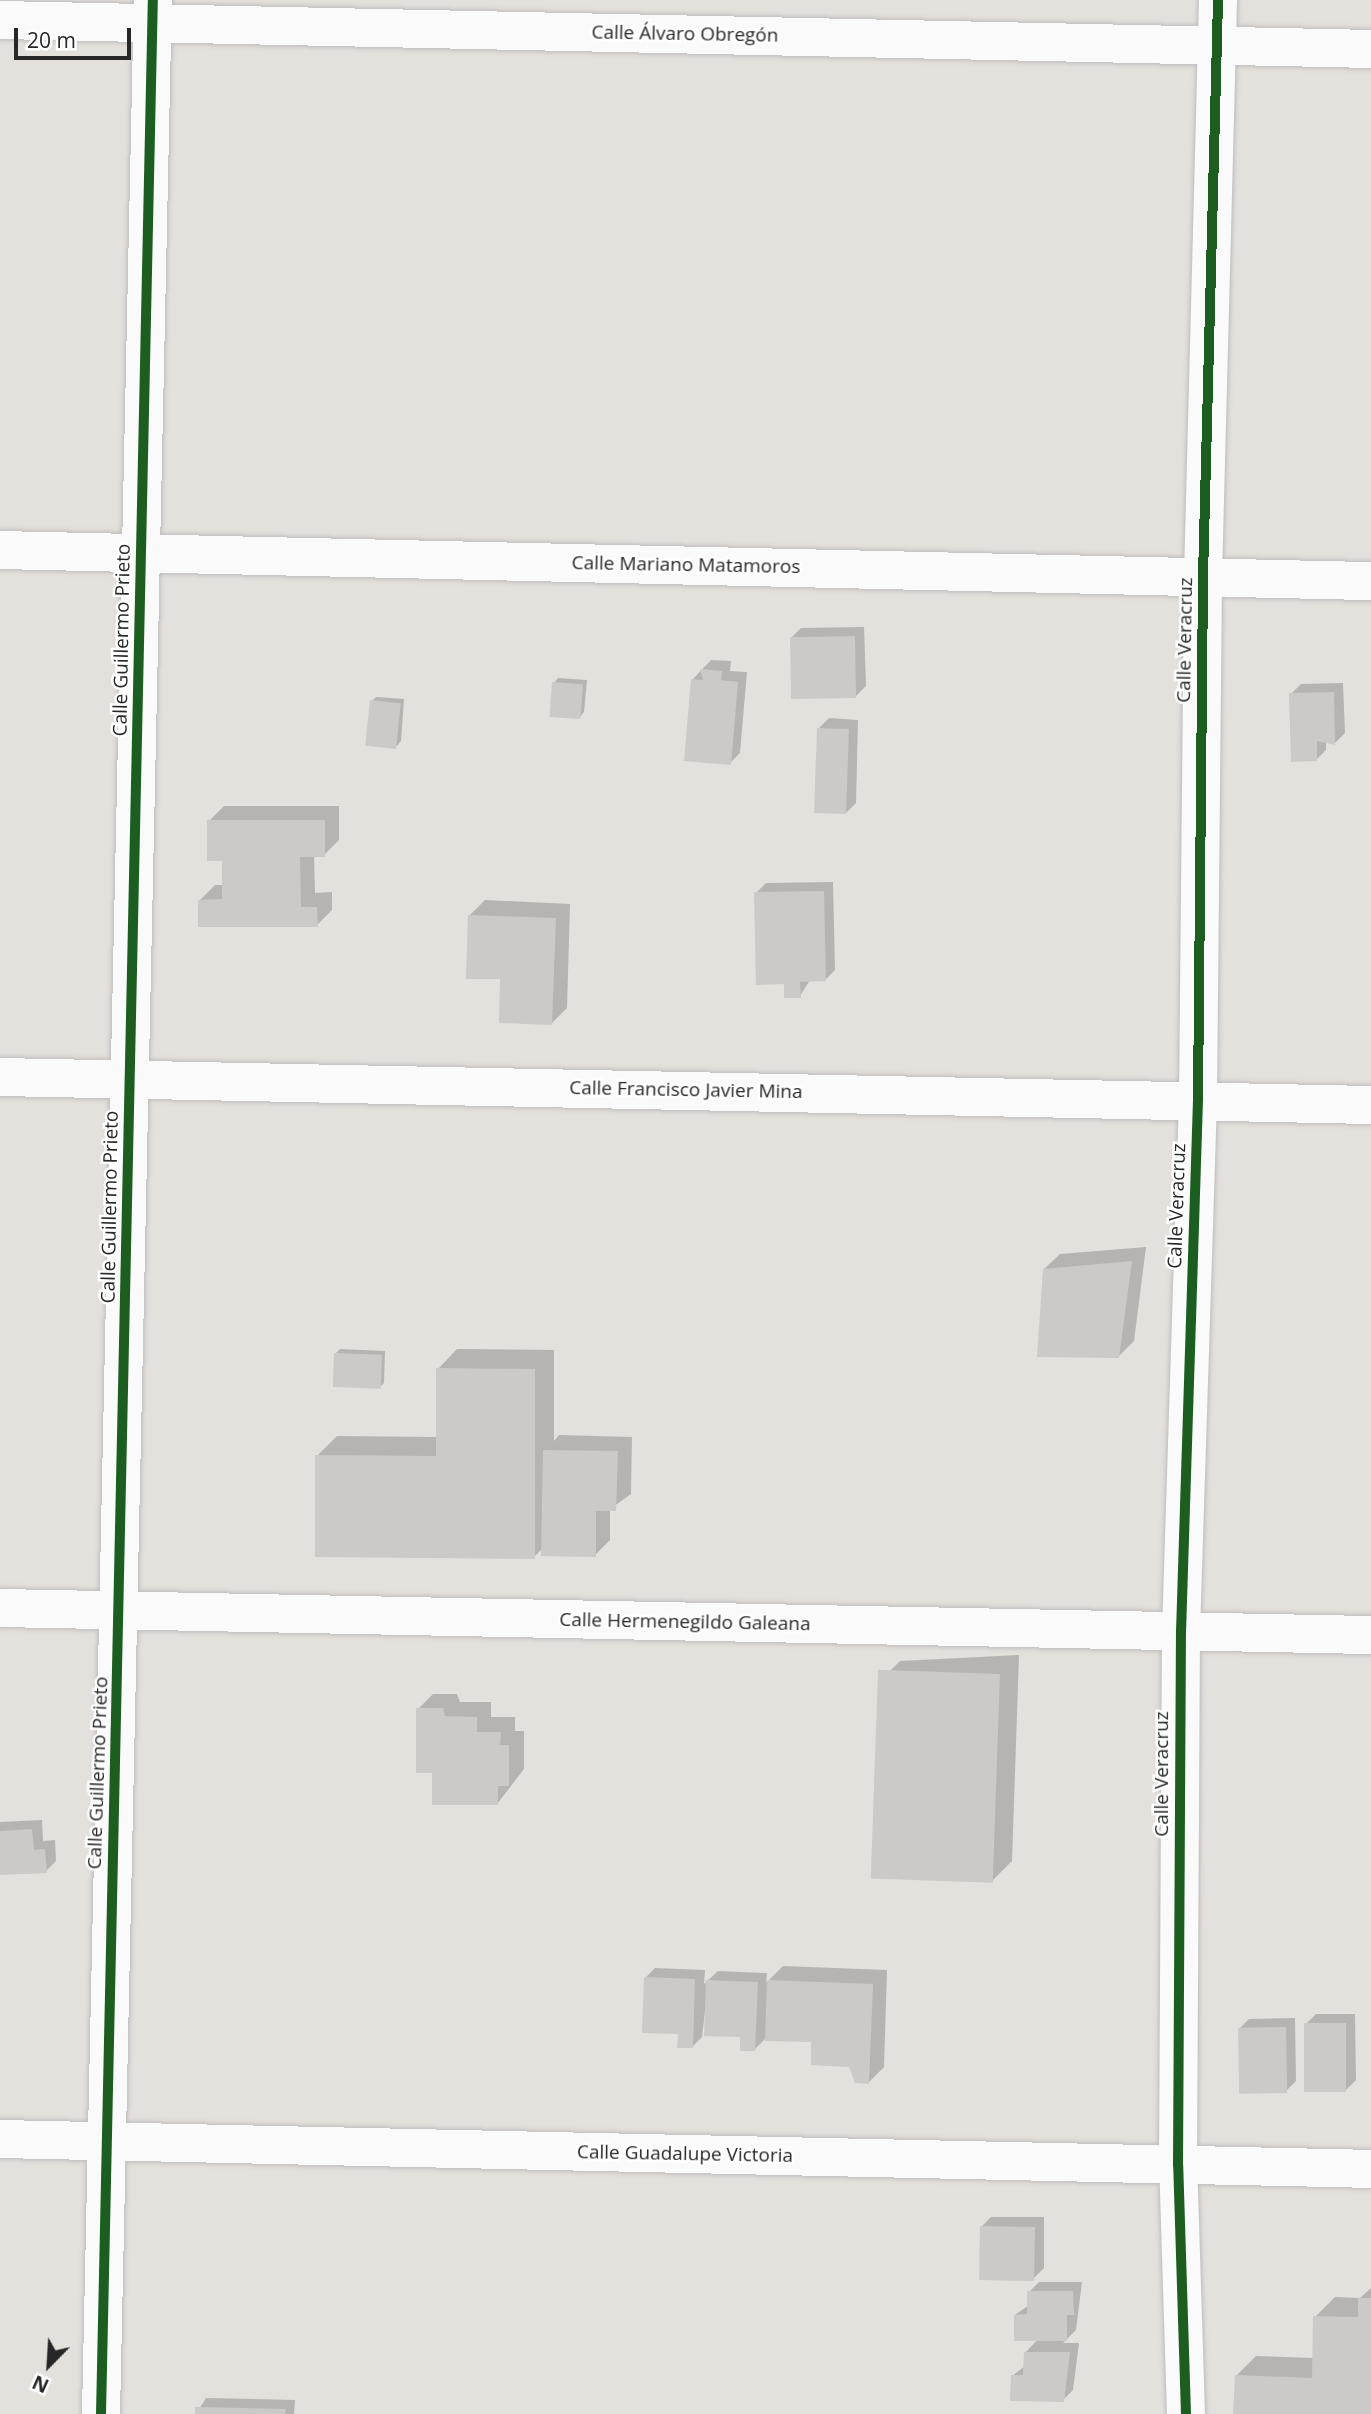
<!DOCTYPE html>
<html>
<head>
<meta charset="utf-8">
<style>
	body { margin:0 }
	#map { position:relative; width:1371px; height:2414px; overflow:hidden; background:#e4e1dc; font-family:"Open Sans",sans-serif }
	div>[style] { position:absolute }
	[style*='--x'] { left:calc(var(--x)*1px); top:calc(var(--y)*1px); width:calc(var(--w)*1px); rotate:calc(var(--a)*1deg) }
	.shadow>* { inset:0; background:#0003 }
	.building>* { inset:0; background:#ccc9c6; transform-origin:0 0 }
	.roads { filter:drop-shadow(0 0 2px #bebdbe) drop-shadow(0 0 2px #bebdbe) }
	.street>* { height:38px; margin:-19px; padding:0 19px; transform-origin:19px; border-radius:19px; background:#fbfafa }
	.cycleway>* { height:10px; margin:-5px; padding:0 5px; transform-origin:5px; border-radius:5px; background:#1b5e20 }
	span { translate:-50% -50%; white-space:nowrap; text-align:center; line-height:1.15; -webkit-text-stroke:5px #fff; paint-order:stroke }
	.street-label { font-size:19px; color:#272727 }
	.north { position:absolute; left:14px; top:2330px; width:70px; height:70px; -webkit-text-stroke:5px #fff; paint-order:stroke; rotate:204deg; font-size:19px; font-weight:700; line-height:28px; text-align:center; color:#272727 }
	.north::after { content:''; display:block; margin:auto; width:24px; height:32px; background:#272727; clip-path:polygon(50% 0,100% 100%,50% 72%,0 100%) }
	.scale { position:absolute; left:14px; top:28px; width:117px; height:32px; box-sizing:border-box; border:4px solid #272727; border-top:0; padding-left:9px; font-size:21px; line-height:24px; white-space:nowrap; color:#272727; -webkit-text-stroke:5px #fff; paint-order:stroke }
</style>
</head>
<body>
<div id="map">
	<div class="shadow">
		<i style="clip-path:polygon(864px 627px,866px 686px,856px 696px,791px 638px,801px 628px)"></i>
		<i style="clip-path:polygon(711px 660px,731px 661px,730px 671px,747px 672px,740px 753px,730px 763px,693px 679px)"></i>
		<i style="clip-path:polygon(558px 678px,587px 680px,584px 712px,580px 717px,554px 683px)"></i>
		<i style="clip-path:polygon(1343px 683px,1345px 733px,1335px 743px,1326px 741px,1326px 750px,1317px 759px,1291px 694px,1301px 684px)"></i>
		<i style="clip-path:polygon(376px 697px,404px 699px,401px 741px,397px 746px,372px 701px)"></i>
		<i style="clip-path:polygon(829px 718px,858px 720px,856px 803px,846px 813px,819px 728px)"></i>
		<i style="clip-path:polygon(224px 806px,339px 806px,339px 840px,324px 855px,314px 855px,315px 893px,332px 892px,332px 910px,317px 925px,200px 900px,215px 885px,224px 885px,224px 860px,209px 821px)"></i>
		<i style="clip-path:polygon(833px 882px,835px 970px,825px 980px,810px 980px,800px 996px,786px 983px,756px 893px,766px 883px)"></i>
		<i style="clip-path:polygon(485px 900px,570px 904px,567px 1008px,552px 1023px,502px 978px,470px 915px)"></i>
		<i style="clip-path:polygon(1146px 1247px,1134px 1341px,1119px 1356px,1044px 1269px,1060px 1254px)"></i>
		<i style="clip-path:polygon(340px 1349px,385px 1351px,384px 1383px,380px 1387px,335px 1354px)"></i>
		<i style="clip-path:polygon(457px 1349px,554px 1350px,554px 1441px,559px 1435px,632px 1437px,631px 1494px,610px 1509px,610px 1540px,595px 1555px,542px 1549px,534px 1557px,317px 1456px,337px 1436px,437px 1437px,438px 1369px)"></i>
		<i style="clip-path:polygon(1019px 1655px,1012px 1861px,992px 1881px,880px 1681px,900px 1661px)"></i>
		<i style="clip-path:polygon(433px 1694px,457px 1694px,460px 1702px,491px 1702px,491px 1717px,515px 1717px,515px 1731px,524px 1731px,524px 1769px,498px 1803px,434px 1771px,418px 1709px)"></i>
		<i style="clip-path:polygon(42px 1820px,43px 1841px,55px 1840px,56px 1861px,46px 1871px,0 1873px,0 1822px)"></i>
		<i style="clip-path:polygon(783px 1966px,887px 1970px,884px 2067px,869px 2082px,812px 2040px,765px 2039px,755px 2049px,708px 1986px,702px 2037px,692px 2047px,645px 1978px,655px 1968px,705px 1970px,704px 1984px,718px 1971px,767px 1973px,766px 1983px)"></i>
		<i style="clip-path:polygon(1316px 2014px,1355px 2014px,1356px 2080px,1346px 2090px,1306px 2024px)"></i>
		<i style="clip-path:polygon(1295px 2018px,1296px 2081px,1286px 2091px,1239px 2029px,1249px 2019px)"></i>
		<i style="clip-path:polygon(991px 2217px,1044px 2217px,1044px 2268px,1034px 2278px,981px 2227px)"></i>
		<i style="clip-path:polygon(1039px 2282px,1082px 2282px,1076px 2330px,1063px 2343px,1079px 2343px,1073px 2390px,1063px 2400px,1012px 2376px,1025px 2366px,1025px 2353px,1038px 2339px,1015px 2315px,1029px 2305px,1029px 2292px)"></i>
		<i style="clip-path:polygon(1371px 2288px,1371px 2414px,1235px 2414px,1236px 2376px,1256px 2356px,1314px 2358px,1315px 2317px,1335px 2297px,1360px 2298px)"></i>
		<i style="clip-path:polygon(206px 2398px,295px 2400px,294px 2414px,196px 2414px)"></i>
	</div>
	<div class="building">
		<i style="left:855px;top:636px;width:62px;height:65px;rotate:89deg"></i>
		<i style="clip-path:polygon(700px 669px,722px 671px,721px 680px,738px 682px,731px 765px,684px 761px,691px 679px,703px 680px)"></i>
		<i style="left:552px;top:682px;width:31px;height:35px;rotate:4deg"></i>
		<i style="clip-path:polygon(1334px 692px,1335px 745px,1317px 741px,1317px 761px,1291px 762px,1289px 693px)"></i>
		<i style="left:370px;top:700px;width:31px;height:46px;rotate:6deg"></i>
		<i style="left:817px;top:728px;width:32px;height:85px;rotate:2deg"></i>
		<i style="clip-path:polygon(207px 820px,325px 820px,325px 857px,300px 857px,301px 907px,317px 907px,318px 927px,198px 927px,198px 900px,222px 899px,222px 861px,207px 861px)"></i>
		<i style="clip-path:polygon(824px 891px,826px 981px,800px 982px,801px 998px,784px 998px,784px 984px,756px 985px,754px 892px)"></i>
		<i style="clip-path:polygon(468px 915px,556px 918px,552px 1025px,499px 1023px,500px 979px,466px 979px)"></i>
		<i style="clip-path:polygon(1132px 1261px,1119px 1358px,1037px 1357px,1043px 1269px)"></i>
		<i style="left:334px;top:1353px;width:48px;height:34px;rotate:2deg"></i>
		<i style="clip-path:polygon(436px 1368px,535px 1369px,535px 1559px,315px 1557px,315px 1455px,436px 1456px)"></i>
		<i style="clip-path:polygon(543px 1450px,618px 1451px,616px 1511px,596px 1511px,596px 1557px,541px 1556px)"></i>
		<i style="left:1000px;top:1674px;width:209px;height:122px;rotate:92deg"></i>
		<i style="clip-path:polygon(416px 1708px,443px 1708px,445px 1716px,477px 1717px,477px 1732px,501px 1732px,500px 1745px,509px 1745px,509px 1786px,498px 1786px,498px 1805px,432px 1805px,432px 1773px,416px 1773px)"></i>
		<i style="clip-path:polygon(32px 1829px,34px 1850px,45px 1849px,47px 1873px,0 1875px,0 1831px)"></i>
		<i style="clip-path:polygon(644px 1977px,695px 1979px,693px 2048px,677px 2048px,678px 2034px,642px 2033px)"></i>
		<i style="clip-path:polygon(706px 1980px,758px 1982px,755px 2051px,740px 2051px,740px 2037px,704px 2036px)"></i>
		<i style="clip-path:polygon(767px 1980px,873px 1984px,869px 2084px,855px 2083px,849px 2067px,811px 2065px,811px 2042px,765px 2041px)"></i>
		<i style="left:1304px;top:2023px;width:42px;height:69px"></i>
		<i style="left:1286px;top:2027px;width:66px;height:48px;rotate:89deg"></i>
		<i style="left:980px;top:2226px;width:55px;height:54px;rotate:1deg"></i>
		<i style="clip-path:polygon(1027px 2291px,1073px 2291px,1074px 2315px,1067px 2315px,1067px 2341px,1014px 2341px,1014px 2315px,1027px 2314px)"></i>
		<i style="clip-path:polygon(1358px 2298px,1371px 2298px,1371px 2414px,1233px 2414px,1235px 2375px,1312px 2378px,1313px 2316px,1358px 2317px)"></i>
		<i style="clip-path:polygon(1024px 2352px,1070px 2352px,1064px 2402px,1010px 2401px,1011px 2375px,1023px 2375px)"></i>
		<i style="clip-path:polygon(195px 2407px,286px 2409px,285px 2414px,195px 2414px)"></i>
	</div>
	<div class="roads">
		<div class="street">
			<i style="--x:0;--y:20;--w:1371;--a:1.21"></i>
			<i style="--x:0;--y:550;--w:1371;--a:1.3"></i>
			<i style="--x:0;--y:1077;--w:1371;--a:1.17"></i>
			<i style="--x:0;--y:1608;--w:1371;--a:1.13"></i>
			<i style="--x:0;--y:2139;--w:1371;--a:1.25"></i>
			<i style="--x:101;--y:2414;--w:2415;--a:-88.77"></i>
			<i style="--x:1186;--y:2414;--w:249;--a:-91.8"></i>
			<i style="--x:1178;--y:2165;--w:533;--a:-89.68"></i>
			<i style="--x:1181;--y:1632;--w:532;--a:-88.17"></i>
			<i style="--x:1198;--y:1100;--w:523;--a:-89.45"></i>
			<i style="--x:1203;--y:577;--w:577;--a:-88.51"></i>
		</div>
	</div>
	<div class="cycleway">
		<i style="--x:101;--y:2414;--w:2415;--a:-88.77"></i>
		<i style="--x:1186;--y:2414;--w:249;--a:-91.8"></i>
		<i style="--x:1178;--y:2165;--w:533;--a:-89.68"></i>
		<i style="--x:1181;--y:1632;--w:532;--a:-88.17"></i>
		<i style="--x:1198;--y:1100;--w:523;--a:-89.45"></i>
		<i style="--x:1203;--y:577;--w:577;--a:-88.51"></i>
	</div>
	<div class="street-label">
		<span style="left:685px;top:34px;rotate:1deg">Calle Álvaro Obregón</span>
		<span style="left:686px;top:565px;rotate:1deg">Calle Mariano Matamoros</span>
		<span style="left:122px;top:640px;rotate:-89deg">Calle Guillermo Prieto</span>
		<span style="left:1185px;top:640px;rotate:-89deg">Calle Veracruz</span>
		<span style="left:686px;top:1090px;rotate:1deg">Calle Francisco Javier Mina</span>
		<span style="left:1177px;top:1206px;rotate:-88deg">Calle Veracruz</span>
		<span style="left:110px;top:1207px;rotate:-89deg">Calle Guillermo Prieto</span>
		<span style="left:685px;top:1622px;rotate:1deg">Calle Hermenegildo Galeana</span>
		<span style="left:98px;top:1773px;rotate:-88deg">Calle Guillermo Prieto</span>
		<span style="left:1162px;top:1774px;rotate:-90deg">Calle Veracruz</span>
		<span style="left:685px;top:2154px;rotate:1deg">Calle Guadalupe Victoria</span>
	</div>
	<div class="north">N</div>
	<div class="scale">20 m</div>
</div>
</body>
</html>
